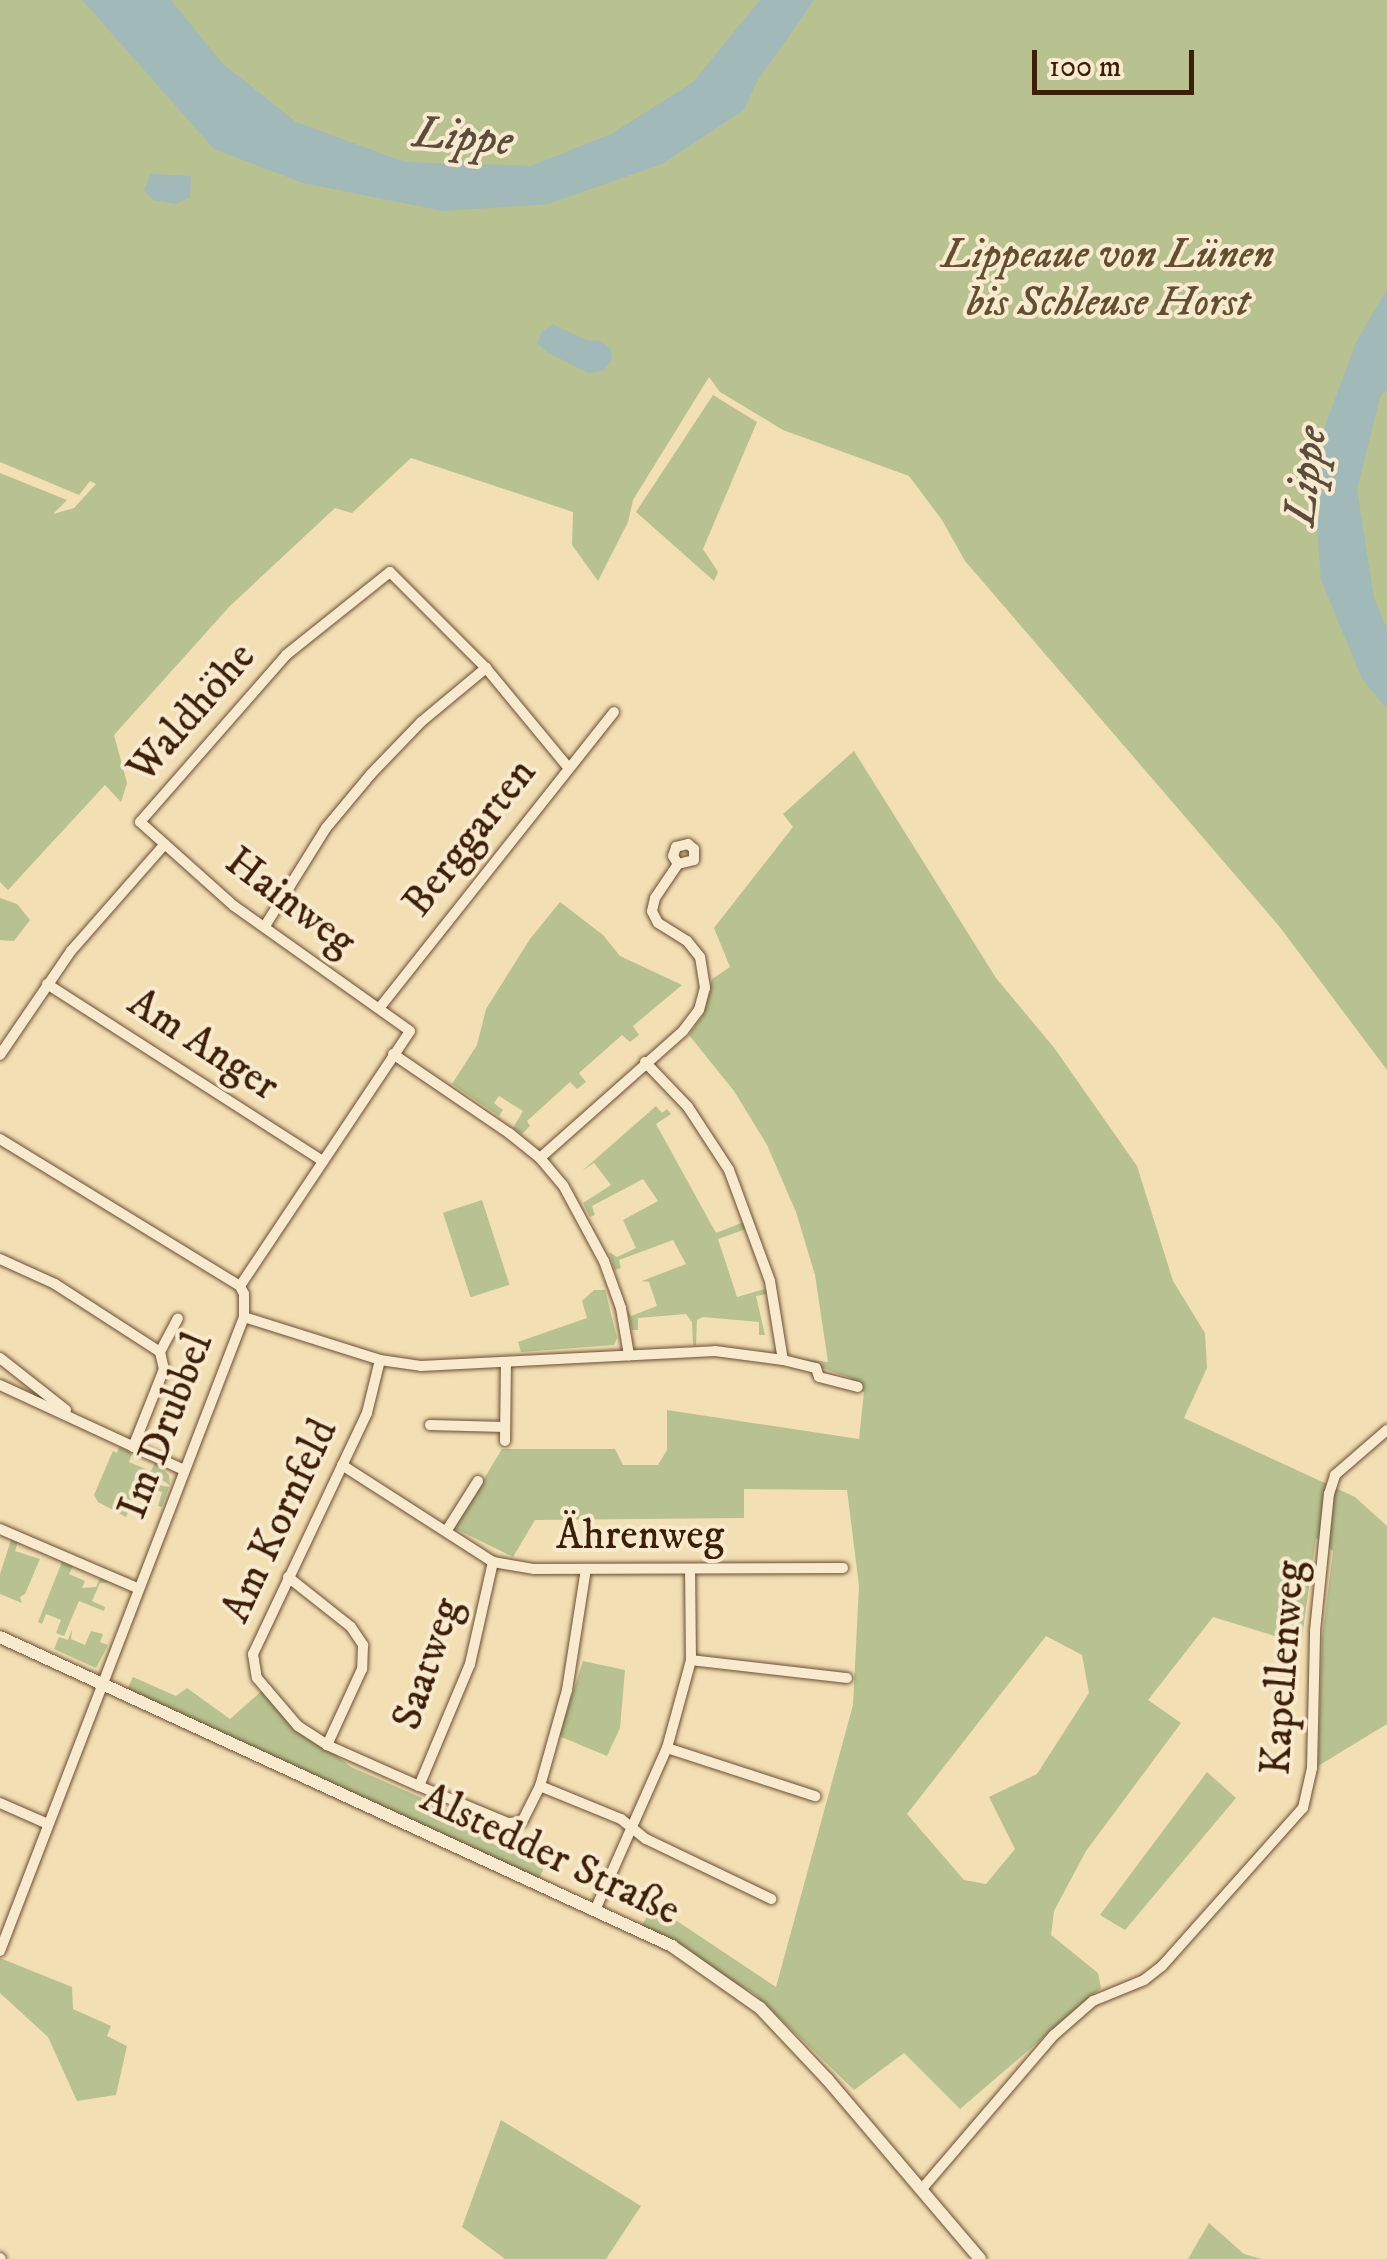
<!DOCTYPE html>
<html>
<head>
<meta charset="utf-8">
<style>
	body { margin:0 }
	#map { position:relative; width:1387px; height:2259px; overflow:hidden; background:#f3dfb4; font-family:"IM FELL DW Pica",serif }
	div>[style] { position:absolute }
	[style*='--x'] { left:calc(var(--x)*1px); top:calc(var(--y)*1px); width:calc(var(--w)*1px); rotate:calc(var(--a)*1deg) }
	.green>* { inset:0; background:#b7c290; transform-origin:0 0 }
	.water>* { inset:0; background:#a1b9b9 }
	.roads { filter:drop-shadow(0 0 2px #6a4e32) drop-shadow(0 0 2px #6a4e32) }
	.minor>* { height:10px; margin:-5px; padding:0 5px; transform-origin:5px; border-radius:5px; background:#f7eace }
	.tertiary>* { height:12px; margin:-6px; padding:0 6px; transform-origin:6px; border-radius:6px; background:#f7eace }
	span { translate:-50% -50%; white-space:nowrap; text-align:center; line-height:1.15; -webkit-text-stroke:8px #f7eace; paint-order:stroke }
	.park-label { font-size:42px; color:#624f2f; font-style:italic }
	.street-label { font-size:42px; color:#3d1e06 }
	.water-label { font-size:45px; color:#5b4c3c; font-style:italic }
	.scale { position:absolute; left:1032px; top:50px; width:162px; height:45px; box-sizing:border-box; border:5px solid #3d1e06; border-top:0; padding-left:12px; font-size:30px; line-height:35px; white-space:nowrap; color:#3d1e06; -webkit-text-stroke:8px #f7eace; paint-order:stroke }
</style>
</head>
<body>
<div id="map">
	<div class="green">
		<i style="clip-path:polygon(0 0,1387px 0,1387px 1070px,1279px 926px,965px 561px,942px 520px,909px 476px,783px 430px,720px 392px,709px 377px,633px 500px,628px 522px,598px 581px,572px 545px,573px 512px,411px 458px,352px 513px,335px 508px,230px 606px,114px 735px,127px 783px,121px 802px,105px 785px,8px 890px,0 882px,0 473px,67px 500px,53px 514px,74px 508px,96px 484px,90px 481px,79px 495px,0 462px)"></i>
		<i style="clip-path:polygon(713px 395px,757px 422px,703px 549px,718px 572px,714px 581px,636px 512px)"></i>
		<i style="clip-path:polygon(evenodd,854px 751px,996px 978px,1055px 1049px,1137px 1166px,1173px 1281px,1205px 1333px,1207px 1368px,1184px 1418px,1355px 1497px,1387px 1526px,1387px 1724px,1318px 1766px,1322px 1639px,1333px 1551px,1316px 1538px,1301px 1644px,1213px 1617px,1148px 1700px,1181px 1723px,1086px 1851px,1054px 1911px,1051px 1935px,1098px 1973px,1101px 1988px,960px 2109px,904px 2053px,854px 2090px,755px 1994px,640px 1929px,653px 1905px,776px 1987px,853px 1705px,859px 1586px,847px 1490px,744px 1489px,744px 1518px,535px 1520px,513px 1557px,454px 1528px,502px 1449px,615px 1449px,623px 1465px,658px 1465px,667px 1450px,667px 1410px,859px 1439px,864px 1392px,853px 1389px,851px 1378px,793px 1358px,828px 1362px,815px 1275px,796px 1212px,767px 1145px,734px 1091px,689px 1035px,703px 1015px,712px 979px,730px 967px,714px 928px,793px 827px,783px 814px,854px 751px,1046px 1636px,1082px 1655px,1089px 1693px,1037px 1774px,989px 1797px,1015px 1849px,986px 1884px,964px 1880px,907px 1814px,1046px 1636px)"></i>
		<i style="clip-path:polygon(0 898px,17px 904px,30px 920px,14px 941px,0 940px)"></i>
		<i style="clip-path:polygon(560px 902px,603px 935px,620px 956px,682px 985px,633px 1026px,639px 1035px,630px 1042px,622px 1035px,579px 1073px,586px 1082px,577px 1089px,570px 1082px,527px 1121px,530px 1126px,522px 1134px,513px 1128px,523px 1111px,499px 1096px,494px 1103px,503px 1110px,499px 1116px,452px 1084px,477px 1045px,486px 1009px,530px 939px)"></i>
		<i style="clip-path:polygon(656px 1106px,662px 1113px,667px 1109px,671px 1114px,656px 1124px,716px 1233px,744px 1222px,746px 1229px,718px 1239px,737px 1297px,765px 1289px,766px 1294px,756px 1296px,765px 1335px,759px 1335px,759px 1322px,703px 1317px,697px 1320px,696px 1345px,693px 1345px,692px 1322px,686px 1314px,638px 1318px,638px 1330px,632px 1330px,627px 1309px,631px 1316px,657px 1306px,649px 1282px,642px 1281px,686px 1264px,673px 1240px,619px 1260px,621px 1268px,615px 1270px,609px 1252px,617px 1257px,636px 1248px,623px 1220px,658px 1201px,643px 1179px,592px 1206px,595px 1215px,590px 1217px,583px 1203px,611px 1185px,594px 1163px,582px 1171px)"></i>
		<i style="left:482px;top:1200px;width:89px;height:41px;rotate:72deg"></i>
		<i style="clip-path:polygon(594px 1290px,605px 1290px,617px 1338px,614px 1345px,521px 1352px,518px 1342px,587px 1318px,582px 1301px)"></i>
		<i style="clip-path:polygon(119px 1447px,132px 1453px,129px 1462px,151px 1471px,155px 1463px,169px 1475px,170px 1485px,157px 1477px,154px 1484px,169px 1487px,162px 1507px,158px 1506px,162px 1492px,140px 1484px,126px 1517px,98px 1502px,94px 1495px,113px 1451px,117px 1453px)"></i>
		<i style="clip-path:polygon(11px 1540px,18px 1542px,15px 1551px,40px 1559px,25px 1594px,20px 1597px,22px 1603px,0 1594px,0 1574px)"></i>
		<i style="clip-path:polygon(62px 1562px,73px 1566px,69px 1574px,85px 1581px,82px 1588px,96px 1587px,100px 1578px,110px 1582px,100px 1583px,92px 1601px,105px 1607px,104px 1611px,79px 1601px,64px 1636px,56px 1633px,61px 1620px,46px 1614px,42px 1624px,38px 1622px)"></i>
		<i style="clip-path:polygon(72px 1629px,71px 1639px,85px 1645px,91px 1631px,103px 1634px,100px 1642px,108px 1645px,96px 1668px,54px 1649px,59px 1637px,68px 1640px)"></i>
		<i style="clip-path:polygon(583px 1661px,625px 1670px,620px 1728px,607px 1756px,559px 1736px)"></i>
		<i style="clip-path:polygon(133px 1677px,176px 1696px,187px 1688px,230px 1719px,265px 1688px,298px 1726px,351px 1767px,496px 1830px,493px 1844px,544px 1867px,538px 1882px,125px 1694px)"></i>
		<i style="clip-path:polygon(1207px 1772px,1236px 1798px,1125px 1930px,1100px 1915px)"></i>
		<i style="clip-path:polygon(0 1958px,72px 1987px,73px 2009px,111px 2026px,107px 2036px,127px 2046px,116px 2095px,77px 2101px,48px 2037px,0 1993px)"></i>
		<i style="clip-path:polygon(501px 2120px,641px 2206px,606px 2259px,505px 2259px,462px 2227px)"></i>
		<i style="clip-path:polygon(1209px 2223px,1244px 2254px,1262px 2259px,1188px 2259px)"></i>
	</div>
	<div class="water">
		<i style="clip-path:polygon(82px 0,171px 0,222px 63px,296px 122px,405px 162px,531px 166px,613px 133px,693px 82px,760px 0,814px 0,756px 83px,744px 110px,662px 164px,548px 204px,443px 211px,303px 183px,214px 149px)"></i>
		<i style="clip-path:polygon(151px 174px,191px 176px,190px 197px,176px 204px,153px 200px,144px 190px)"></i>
		<i style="clip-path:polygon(1387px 289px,1387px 389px,1380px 397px,1357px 489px,1374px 598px,1387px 629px,1387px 709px,1362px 679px,1321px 580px,1315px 503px,1324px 429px,1356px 342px)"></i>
		<i style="clip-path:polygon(552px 324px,586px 340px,601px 341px,611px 349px,612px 360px,603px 371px,588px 373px,547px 352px,537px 343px,541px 333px)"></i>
	</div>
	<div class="roads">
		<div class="minor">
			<i style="--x:265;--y:926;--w:115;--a:-58.1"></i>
			<i style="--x:326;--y:828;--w:70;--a:-50.2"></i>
			<i style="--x:371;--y:774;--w:72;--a:-46.1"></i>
			<i style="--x:421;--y:722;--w:85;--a:-39.7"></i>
			<i style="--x:47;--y:984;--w:328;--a:32.7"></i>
			<i style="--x:381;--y:1006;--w:375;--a:-51.6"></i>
			<i style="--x:393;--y:1054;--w:140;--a:34.3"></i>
			<i style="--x:509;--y:1133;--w:40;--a:39"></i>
			<i style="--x:540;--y:1158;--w:35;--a:50"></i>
			<i style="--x:563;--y:1185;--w:86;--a:61.7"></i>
			<i style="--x:604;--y:1261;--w:50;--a:70.1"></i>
			<i style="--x:621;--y:1308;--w:48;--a:80.3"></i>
			<i style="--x:0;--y:1055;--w:126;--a:-55.7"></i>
			<i style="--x:71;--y:951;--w:142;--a:-48.7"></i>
			<i style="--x:645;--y:1062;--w:62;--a:46.3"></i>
			<i style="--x:688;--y:1107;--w:75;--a:56.9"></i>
			<i style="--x:729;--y:1170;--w:118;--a:69.7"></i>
			<i style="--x:770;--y:1281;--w:80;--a:80.7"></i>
			<i style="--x:0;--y:1139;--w:281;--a:31.5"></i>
			<i style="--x:540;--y:1158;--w:191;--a:-41.6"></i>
			<i style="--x:683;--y:1031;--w:26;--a:-53"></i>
			<i style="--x:699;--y:1010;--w:23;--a:-75"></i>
			<i style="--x:705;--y:988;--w:31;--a:-99"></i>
			<i style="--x:700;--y:957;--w:21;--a:-129"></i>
			<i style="--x:687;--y:941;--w:34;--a:-148"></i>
			<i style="--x:658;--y:923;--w:13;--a:-117"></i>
			<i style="--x:652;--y:911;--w:13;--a:-77"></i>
			<i style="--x:655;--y:898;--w:41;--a:-55.9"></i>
			<i style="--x:678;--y:864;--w:16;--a:-14"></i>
			<i style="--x:694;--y:860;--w:11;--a:-90"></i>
			<i style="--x:694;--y:849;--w:8;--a:-140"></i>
			<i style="--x:688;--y:844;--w:12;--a:166"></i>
			<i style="--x:676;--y:847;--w:9;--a:108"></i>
			<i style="--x:673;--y:856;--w:9;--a:58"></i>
			<i style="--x:0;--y:1259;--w:60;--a:24.4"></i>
			<i style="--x:55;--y:1284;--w:125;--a:32.9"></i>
			<i style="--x:160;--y:1352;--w:17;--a:77"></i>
			<i style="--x:164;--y:1369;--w:84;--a:111.7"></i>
			<i style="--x:240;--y:1286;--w:306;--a:-56.3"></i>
			<i style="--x:410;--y:1031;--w:216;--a:-144.6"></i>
			<i style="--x:234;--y:906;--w:126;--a:-138.2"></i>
			<i style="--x:140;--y:822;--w:222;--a:-48.8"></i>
			<i style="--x:286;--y:655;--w:133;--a:-38.6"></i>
			<i style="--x:390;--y:572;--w:136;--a:45"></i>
			<i style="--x:486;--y:668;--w:127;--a:50.4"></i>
			<i style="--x:244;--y:1317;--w:143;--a:17.5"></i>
			<i style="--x:380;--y:1360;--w:41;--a:8.3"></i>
			<i style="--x:421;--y:1366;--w:294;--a:-2.9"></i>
			<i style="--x:715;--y:1351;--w:69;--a:7.5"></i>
			<i style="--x:783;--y:1360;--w:34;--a:14"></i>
			<i style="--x:816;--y:1368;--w:9;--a:72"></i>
			<i style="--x:819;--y:1377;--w:40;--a:14.4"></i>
			<i style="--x:160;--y:1352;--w:38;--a:-62"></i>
			<i style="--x:0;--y:1358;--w:84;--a:38.2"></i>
			<i style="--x:380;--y:1360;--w:55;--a:103.8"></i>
			<i style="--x:367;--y:1413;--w:267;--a:115.3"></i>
			<i style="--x:253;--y:1654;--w:24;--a:81"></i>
			<i style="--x:257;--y:1678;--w:63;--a:49.5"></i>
			<i style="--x:298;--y:1726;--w:35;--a:33"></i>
			<i style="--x:327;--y:1745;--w:101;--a:24"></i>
			<i style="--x:419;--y:1786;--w:96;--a:22.6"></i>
			<i style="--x:508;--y:1823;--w:14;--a:-4"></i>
			<i style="--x:522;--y:1822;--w:40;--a:-63.4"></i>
			<i style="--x:540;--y:1786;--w:100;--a:-74.3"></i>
			<i style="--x:567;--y:1690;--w:122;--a:-81.1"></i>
			<i style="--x:0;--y:1385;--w:203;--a:24.8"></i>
			<i style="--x:430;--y:1425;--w:75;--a:1.5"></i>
			<i style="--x:505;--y:1441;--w:78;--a:-89.3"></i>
			<i style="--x:342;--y:1465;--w:179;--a:32.7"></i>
			<i style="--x:493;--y:1562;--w:42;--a:9.7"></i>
			<i style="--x:534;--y:1569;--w:309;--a:-0.2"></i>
			<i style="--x:0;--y:1529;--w:151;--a:23.3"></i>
			<i style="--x:447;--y:1530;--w:58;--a:-57.7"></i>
			<i style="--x:288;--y:1577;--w:80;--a:38.4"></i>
			<i style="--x:351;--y:1627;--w:22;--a:56"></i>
			<i style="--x:363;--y:1645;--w:24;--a:92"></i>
			<i style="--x:362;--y:1669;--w:84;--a:114.7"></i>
			<i style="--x:691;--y:1660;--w:157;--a:6.6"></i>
			<i style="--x:667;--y:1748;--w:156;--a:18"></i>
			<i style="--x:419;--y:1786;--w:132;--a:-67.3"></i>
			<i style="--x:470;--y:1664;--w:105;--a:-77.3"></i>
			<i style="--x:540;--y:1786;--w:87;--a:22.2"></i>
			<i style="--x:621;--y:1819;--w:32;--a:39"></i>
			<i style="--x:646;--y:1839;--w:139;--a:25.6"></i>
			<i style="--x:0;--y:1803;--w:52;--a:23.6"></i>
			<i style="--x:596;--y:1908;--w:175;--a:-66.1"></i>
			<i style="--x:667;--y:1748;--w:91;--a:-74.7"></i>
			<i style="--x:691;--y:1660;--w:90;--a:-90.6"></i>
			<i style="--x:0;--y:1951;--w:679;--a:-68.95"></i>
			<i style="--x:244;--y:1317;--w:23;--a:-90"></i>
			<i style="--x:244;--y:1294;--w:9;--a:-117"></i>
			<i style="--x:921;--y:2190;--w:204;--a:-49.4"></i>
			<i style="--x:1054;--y:2035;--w:52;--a:-41.1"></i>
			<i style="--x:1093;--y:2001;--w:55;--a:-22.4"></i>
			<i style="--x:1144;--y:1980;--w:23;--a:-38"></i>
			<i style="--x:1162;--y:1966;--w:212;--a:-48.3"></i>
			<i style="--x:1303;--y:1808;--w:41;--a:-77.3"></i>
			<i style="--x:1312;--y:1768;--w:137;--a:-88.7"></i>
			<i style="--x:1315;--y:1631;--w:138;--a:-84.2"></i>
			<i style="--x:1329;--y:1494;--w:20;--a:-72"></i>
			<i style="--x:1335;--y:1475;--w:69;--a:-40.9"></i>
			<i style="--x:0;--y:2258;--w:1;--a:45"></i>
		</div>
		<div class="tertiary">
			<i style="--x:0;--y:1637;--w:740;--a:24.69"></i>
			<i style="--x:672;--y:1946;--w:108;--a:35.2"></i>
			<i style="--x:760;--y:2008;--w:98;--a:46.7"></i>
			<i style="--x:827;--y:2079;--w:236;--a:49.6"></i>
		</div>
	</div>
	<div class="park-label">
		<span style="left:1108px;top:279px">Lippeaue von Lünen<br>bis Schleuse Horst</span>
	</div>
	<div class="street-label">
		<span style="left:192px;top:713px;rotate:-49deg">Waldhöhe</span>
		<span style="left:470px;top:838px;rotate:-52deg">Berggarten</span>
		<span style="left:290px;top:902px;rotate:37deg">Hainweg</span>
		<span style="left:203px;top:1045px;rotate:33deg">Am Anger</span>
		<span style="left:166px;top:1426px;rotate:-69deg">Im Drubbel</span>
		<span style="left:280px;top:1521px;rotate:-65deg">Am Kornfeld</span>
		<span style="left:640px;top:1536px">Ährenweg</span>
		<span style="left:428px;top:1664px;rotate:-71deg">Saatweg</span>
		<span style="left:1284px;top:1668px;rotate:-86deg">Kapellenweg</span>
		<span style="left:550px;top:1855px;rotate:25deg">Alstedder Straße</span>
	</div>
	<div class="water-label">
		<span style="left:463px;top:138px;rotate:5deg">Lippe</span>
		<span style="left:1307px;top:476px;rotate:-83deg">Lippe</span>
	</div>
	<div class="scale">100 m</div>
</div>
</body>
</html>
